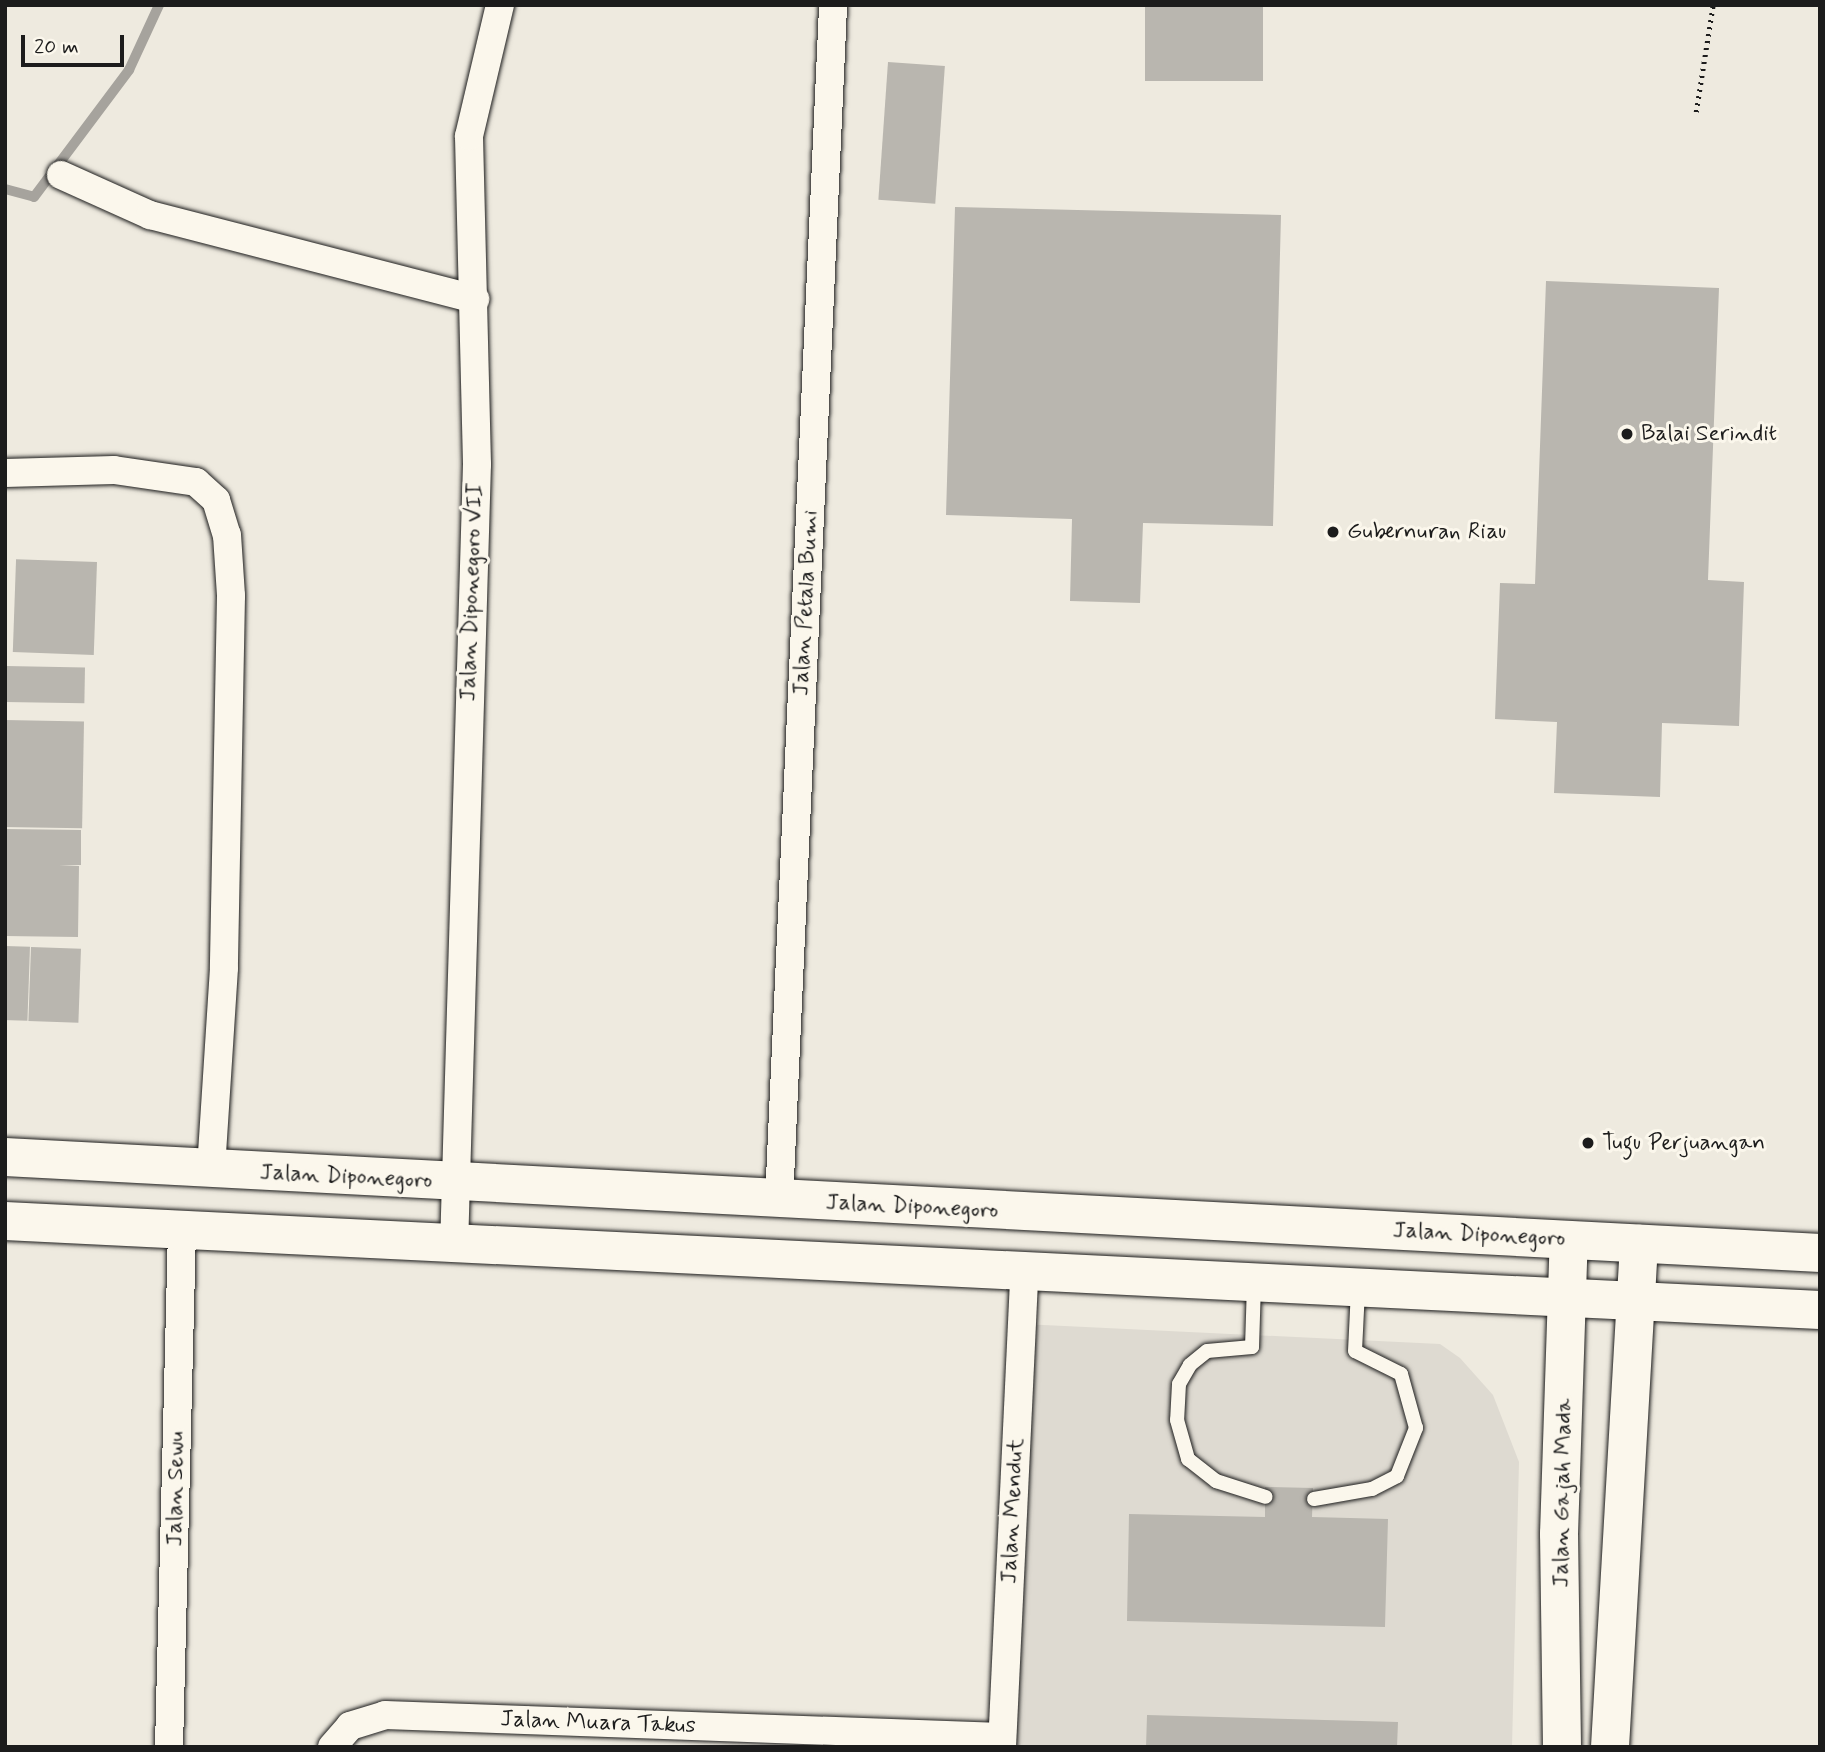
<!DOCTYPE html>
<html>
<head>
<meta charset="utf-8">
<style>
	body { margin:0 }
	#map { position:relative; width:1825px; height:1752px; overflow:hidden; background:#eeeadf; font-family:Mynerve,sans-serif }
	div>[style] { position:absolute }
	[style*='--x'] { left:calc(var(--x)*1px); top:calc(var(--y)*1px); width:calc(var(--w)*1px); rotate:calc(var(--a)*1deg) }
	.built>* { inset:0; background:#dedad1 }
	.stream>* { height:10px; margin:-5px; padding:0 5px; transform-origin:5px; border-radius:5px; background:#a6a39d }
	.building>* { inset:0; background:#b9b6af; transform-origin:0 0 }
	.path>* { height:4.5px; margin-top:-2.25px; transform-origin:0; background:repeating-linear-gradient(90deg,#1c1c1c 0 2px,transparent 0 7px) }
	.roads { filter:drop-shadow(0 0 2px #1c1c1c) drop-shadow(0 0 2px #1c1c1c) }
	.service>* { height:14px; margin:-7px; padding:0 7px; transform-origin:7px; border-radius:7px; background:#fbf7ec }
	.minor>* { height:28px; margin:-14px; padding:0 14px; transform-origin:14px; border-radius:14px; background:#fbf7ec }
	.primary>* { height:38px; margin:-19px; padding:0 19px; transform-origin:19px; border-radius:19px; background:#fbf7ec }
	.dots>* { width:19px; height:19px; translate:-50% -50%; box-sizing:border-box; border:4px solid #fbf7ec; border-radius:50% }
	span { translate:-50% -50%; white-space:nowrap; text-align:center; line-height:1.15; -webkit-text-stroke:6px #fbf7ec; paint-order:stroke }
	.poi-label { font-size:23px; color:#1c1c1c }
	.left { translate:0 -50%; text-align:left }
	.street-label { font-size:23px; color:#1c1c1c }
	.frame { position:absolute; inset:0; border:7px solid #1c1c1c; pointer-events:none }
	.scale { position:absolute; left:21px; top:35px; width:103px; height:32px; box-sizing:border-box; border:4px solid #1c1c1c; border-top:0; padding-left:9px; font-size:21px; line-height:24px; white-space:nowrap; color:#1c1c1c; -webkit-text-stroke:5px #fbf7ec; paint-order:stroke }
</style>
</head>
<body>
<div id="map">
	<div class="built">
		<i style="clip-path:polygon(1023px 1324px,1440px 1344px,1460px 1358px,1493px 1395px,1519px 1462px,1512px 1747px,1008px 1747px)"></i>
	</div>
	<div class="stream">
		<i style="--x:5;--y:189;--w:30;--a:15"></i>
		<i style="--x:34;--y:197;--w:159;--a:-53.2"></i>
		<i style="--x:129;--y:70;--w:72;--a:-65.2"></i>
	</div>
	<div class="building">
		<i style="left:1145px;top:5px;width:118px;height:76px"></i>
		<i style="left:888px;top:62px;width:57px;height:138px;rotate:4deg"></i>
		<i style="clip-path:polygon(955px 207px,1281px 215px,1273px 526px,1143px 523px,1140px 603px,1070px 601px,1072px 519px,946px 515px)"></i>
		<i style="clip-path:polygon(1546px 281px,1719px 288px,1708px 580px,1744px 582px,1739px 726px,1662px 723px,1660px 797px,1554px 793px,1557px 722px,1495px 719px,1500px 583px,1535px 584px)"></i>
		<i style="left:97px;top:562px;width:93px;height:81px;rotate:92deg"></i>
		<i style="left:6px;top:666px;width:79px;height:36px;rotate:1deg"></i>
		<i style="left:5px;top:720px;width:79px;height:107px;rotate:1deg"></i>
		<i style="clip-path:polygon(5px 829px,81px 830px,81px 865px,59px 865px,79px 866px,78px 937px,5px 936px)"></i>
		<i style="left:5px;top:946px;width:25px;height:74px;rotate:2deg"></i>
		<i style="left:31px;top:947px;width:50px;height:74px;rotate:2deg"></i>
		<i style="clip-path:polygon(1265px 1487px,1313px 1488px,1312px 1517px,1388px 1519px,1385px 1627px,1127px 1621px,1129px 1514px,1265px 1517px)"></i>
		<i style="clip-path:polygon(1147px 1715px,1398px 1722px,1397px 1747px,1146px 1747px)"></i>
	</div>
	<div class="path">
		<i style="--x:1696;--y:112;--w:108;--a:-81"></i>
	</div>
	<div class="roads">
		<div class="service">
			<i style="--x:1254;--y:1284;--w:63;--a:91.8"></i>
			<i style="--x:1252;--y:1347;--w:45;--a:174.9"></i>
			<i style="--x:1207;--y:1351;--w:22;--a:141"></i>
			<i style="--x:1190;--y:1365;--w:22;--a:120"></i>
			<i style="--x:1179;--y:1384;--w:36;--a:93"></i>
			<i style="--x:1177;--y:1420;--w:41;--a:74.2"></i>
			<i style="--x:1188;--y:1459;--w:36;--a:38"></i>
			<i style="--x:1216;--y:1481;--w:52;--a:17.7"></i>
			<i style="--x:1314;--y:1499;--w:59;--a:-9.8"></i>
			<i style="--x:1372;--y:1489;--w:28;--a:-27"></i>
			<i style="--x:1397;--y:1476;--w:52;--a:-68.4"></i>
			<i style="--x:1416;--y:1428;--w:56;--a:-105.5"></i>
			<i style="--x:1401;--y:1374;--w:51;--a:-153.4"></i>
			<i style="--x:1355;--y:1351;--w:62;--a:-87.2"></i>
		</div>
		<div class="minor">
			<i style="--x:61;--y:175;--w:98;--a:24.2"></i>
			<i style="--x:150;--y:215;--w:336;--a:14.5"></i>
			<i style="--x:5;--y:473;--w:109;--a:-1.6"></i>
			<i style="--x:114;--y:470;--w:83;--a:8.3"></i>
			<i style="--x:196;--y:482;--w:27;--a:42"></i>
			<i style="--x:216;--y:500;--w:37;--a:73"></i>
			<i style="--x:227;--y:535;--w:61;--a:86.2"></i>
			<i style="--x:231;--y:596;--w:372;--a:91.1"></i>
			<i style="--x:224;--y:968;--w:201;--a:93.7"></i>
			<i style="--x:779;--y:1201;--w:1197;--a:-87.41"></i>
			<i style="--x:454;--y:1248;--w:784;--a:-88.32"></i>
			<i style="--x:477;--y:464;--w:328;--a:-91.4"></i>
			<i style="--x:469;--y:136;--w:135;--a:-76.7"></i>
			<i style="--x:169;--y:1747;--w:516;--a:-88.56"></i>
			<i style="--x:332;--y:1747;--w:28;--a:-49"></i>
			<i style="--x:350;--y:1726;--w:37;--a:-17"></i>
			<i style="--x:385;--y:1715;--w:617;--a:2.04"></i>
			<i style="--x:1002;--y:1747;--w:472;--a:-87.3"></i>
		</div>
		<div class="primary">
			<i style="--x:5;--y:1157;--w:1818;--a:3.03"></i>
			<i style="--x:5;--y:1221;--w:1817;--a:2.81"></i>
			<i style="--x:1562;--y:1747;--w:213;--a:-90.8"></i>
			<i style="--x:1559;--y:1534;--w:294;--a:-88.1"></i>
			<i style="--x:1610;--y:1747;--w:504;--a:-86.7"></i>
		</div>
	</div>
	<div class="dots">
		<i style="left:1627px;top:434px;background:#1c1c1c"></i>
		<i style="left:1333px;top:532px;background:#1c1c1c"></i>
		<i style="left:1588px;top:1143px;background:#1c1c1c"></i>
	</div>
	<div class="poi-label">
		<span class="left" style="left:1641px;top:434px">Balai Serindit</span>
		<span class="left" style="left:1347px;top:532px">Gubernuran Riau</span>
		<span class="left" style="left:1602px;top:1143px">Tugu Perjuangan</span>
	</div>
	<div class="street-label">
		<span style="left:472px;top:592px;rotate:-88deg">Jalan Diponegoro VII</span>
		<span style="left:806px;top:603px;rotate:-87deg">Jalan Petala Bumi</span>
		<span style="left:346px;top:1177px;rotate:3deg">Jalan Diponegoro</span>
		<span style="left:912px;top:1207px;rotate:3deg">Jalan Diponegoro</span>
		<span style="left:1479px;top:1235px;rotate:3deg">Jalan Diponegoro</span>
		<span style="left:176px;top:1489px;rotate:-89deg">Jalan Sewu</span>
		<span style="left:1563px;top:1493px;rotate:-89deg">Jalan Gajah Mada</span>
		<span style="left:1013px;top:1511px;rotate:-87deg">Jalan Mendut</span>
		<span style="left:598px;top:1723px;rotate:2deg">Jalan Muara Takus</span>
	</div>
	<div class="frame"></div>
	<div class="scale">20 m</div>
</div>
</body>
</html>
